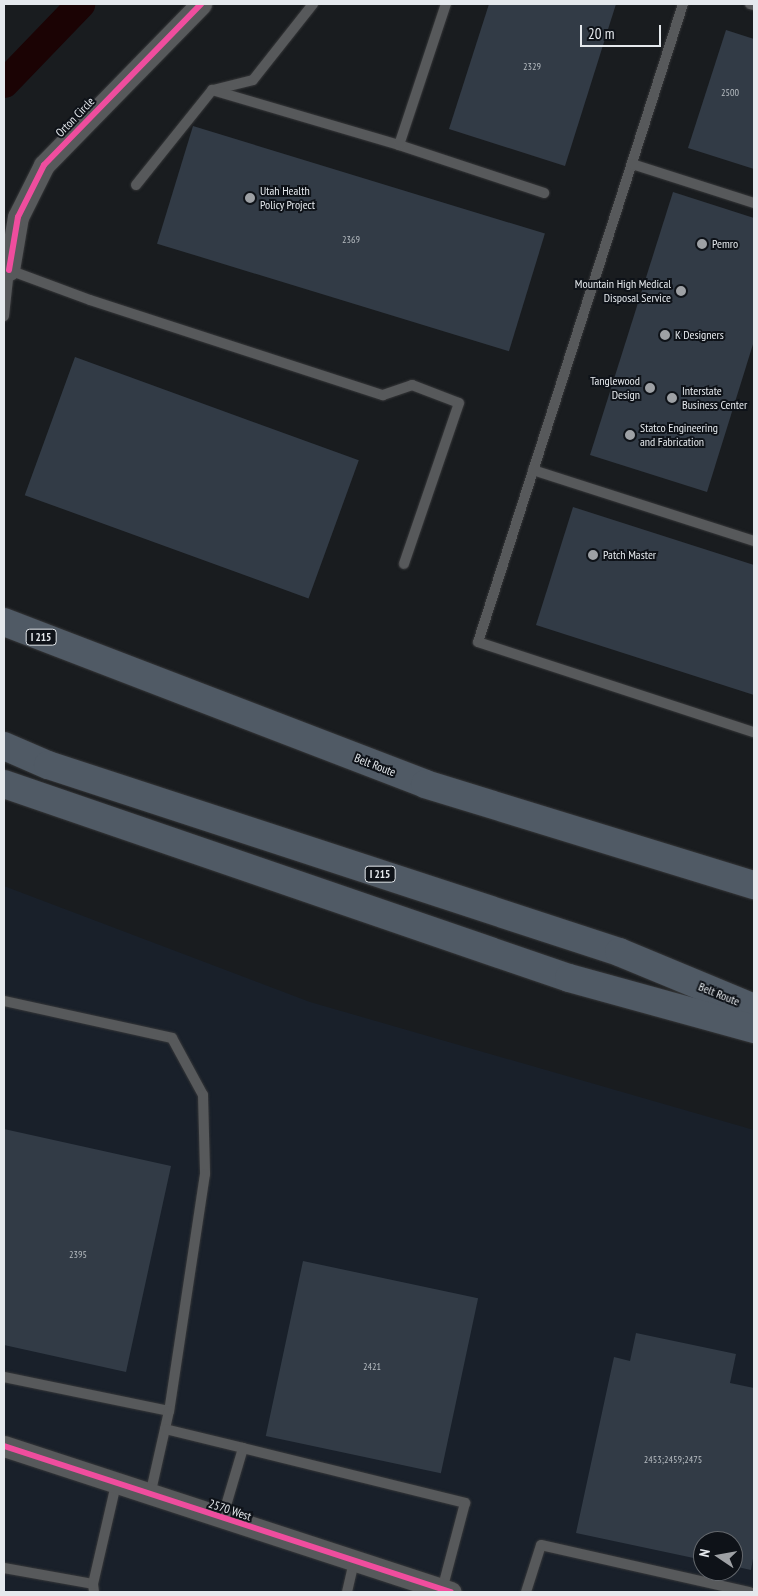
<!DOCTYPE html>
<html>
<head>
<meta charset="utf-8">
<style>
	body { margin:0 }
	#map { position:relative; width:758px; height:1596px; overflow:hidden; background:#191c1f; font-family:"PT Sans Narrow",sans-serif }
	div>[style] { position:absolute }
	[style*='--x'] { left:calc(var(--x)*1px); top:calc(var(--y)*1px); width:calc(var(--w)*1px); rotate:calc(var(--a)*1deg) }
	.built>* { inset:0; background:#19202a }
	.canal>* { height:29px; margin:-14.5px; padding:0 14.5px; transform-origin:14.5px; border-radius:14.5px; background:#1b0304 }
	.building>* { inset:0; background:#323b46; transform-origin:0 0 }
	.roads { filter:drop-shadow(0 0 1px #363739) drop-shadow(0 0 1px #363739) }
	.service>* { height:10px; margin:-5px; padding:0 5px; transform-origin:5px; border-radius:5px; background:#57595b }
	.minor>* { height:21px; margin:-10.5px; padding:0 10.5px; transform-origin:10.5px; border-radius:10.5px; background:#57595b }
	.motorway>* { height:28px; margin:-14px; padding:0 14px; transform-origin:14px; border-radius:14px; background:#505a65 }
	.cycleway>* { height:6px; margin:-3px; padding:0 3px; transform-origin:3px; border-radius:3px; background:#ef4d9e }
	.dots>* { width:14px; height:14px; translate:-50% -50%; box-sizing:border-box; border:2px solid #0e1218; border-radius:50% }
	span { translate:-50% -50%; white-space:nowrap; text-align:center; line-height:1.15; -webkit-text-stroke:4px #0e1218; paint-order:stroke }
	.number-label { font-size:10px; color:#b8bec3 }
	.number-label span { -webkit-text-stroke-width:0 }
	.shield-label span { padding:1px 4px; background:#0e1218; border:1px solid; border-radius:4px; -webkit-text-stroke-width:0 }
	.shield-label { font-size:11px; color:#e5e9ed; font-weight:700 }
	.street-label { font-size:12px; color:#e5e9ed }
	.poi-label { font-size:12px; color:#e5e9ed }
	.left { translate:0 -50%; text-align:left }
	.right { translate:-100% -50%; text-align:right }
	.frame { position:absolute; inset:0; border:5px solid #e5e9ed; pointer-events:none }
	.north { position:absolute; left:693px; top:1531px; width:50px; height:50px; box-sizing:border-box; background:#0e1218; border:1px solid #64686d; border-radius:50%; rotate:282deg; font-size:14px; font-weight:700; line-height:20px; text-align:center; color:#e5e9ed }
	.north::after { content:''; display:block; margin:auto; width:18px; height:22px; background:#9ea1a5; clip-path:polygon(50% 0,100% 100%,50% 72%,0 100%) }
	.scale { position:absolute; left:580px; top:25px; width:81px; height:22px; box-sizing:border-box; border:2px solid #e5e9ed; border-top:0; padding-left:6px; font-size:15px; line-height:18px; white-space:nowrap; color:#e5e9ed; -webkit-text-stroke:4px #0e1218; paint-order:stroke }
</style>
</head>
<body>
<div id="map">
	<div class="built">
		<i style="clip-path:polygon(evenodd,4px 886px,310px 1002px,754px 1130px,754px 1592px,4px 1592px,4px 886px,703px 1541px,733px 1541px,733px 1571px,703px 1571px,703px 1541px)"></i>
	</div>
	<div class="canal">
		<i style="--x:4;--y:83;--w:110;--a:-46.1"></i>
	</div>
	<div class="building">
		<i style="clip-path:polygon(489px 4px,616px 4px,565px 166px,449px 129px)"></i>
		<i style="clip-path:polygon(726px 30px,754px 39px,754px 169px,688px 148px)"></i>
		<i style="left:193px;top:126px;width:368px;height:123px;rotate:17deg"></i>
		<i style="clip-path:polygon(673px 192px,754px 218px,754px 341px,707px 492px,590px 455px)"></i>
		<i style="left:75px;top:357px;width:302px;height:147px;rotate:20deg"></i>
		<i style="clip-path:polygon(573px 507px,754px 565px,754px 695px,536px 625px)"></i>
		<i style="clip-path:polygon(4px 1129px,171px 1166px,126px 1372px,4px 1345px)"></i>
		<i style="left:303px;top:1261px;width:179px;height:179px;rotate:12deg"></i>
		<i style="clip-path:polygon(636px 1333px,736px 1354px,730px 1383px,754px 1388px,754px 1553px,751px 1570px,733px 1566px,733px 1541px,703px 1541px,703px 1560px,576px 1533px,614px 1357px,630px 1361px)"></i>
	</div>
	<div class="roads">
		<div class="service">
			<i style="--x:683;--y:4;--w:670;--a:107.81"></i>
			<i style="--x:478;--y:642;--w:290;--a:18.1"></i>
			<i style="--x:750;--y:4;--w:4;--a:14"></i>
			<i style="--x:213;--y:90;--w:41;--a:-14"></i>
			<i style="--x:253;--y:80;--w:97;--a:-51.7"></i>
			<i style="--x:399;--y:145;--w:153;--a:18.3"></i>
			<i style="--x:632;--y:164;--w:128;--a:17.7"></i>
			<i style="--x:136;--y:185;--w:122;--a:-51.3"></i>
			<i style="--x:212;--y:90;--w:195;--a:16.4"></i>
			<i style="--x:399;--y:145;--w:149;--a:-71.6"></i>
			<i style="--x:4;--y:316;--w:46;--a:-83.8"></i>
			<i style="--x:9;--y:270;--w:86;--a:20.3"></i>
			<i style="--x:90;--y:300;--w:308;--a:18"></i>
			<i style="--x:383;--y:395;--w:31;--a:-19"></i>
			<i style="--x:412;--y:385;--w:50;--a:21"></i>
			<i style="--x:459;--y:403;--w:170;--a:108.9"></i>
			<i style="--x:533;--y:470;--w:232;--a:17.8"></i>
			<i style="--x:4;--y:1001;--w:172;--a:12.4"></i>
			<i style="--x:172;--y:1038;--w:65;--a:61.5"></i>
			<i style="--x:203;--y:1095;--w:79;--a:88.5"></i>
			<i style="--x:205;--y:1174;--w:240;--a:98.6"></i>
			<i style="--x:4;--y:1377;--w:168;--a:11.6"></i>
			<i style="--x:169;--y:1411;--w:86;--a:102.7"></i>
			<i style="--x:165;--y:1429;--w:80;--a:13.7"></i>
			<i style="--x:222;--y:1519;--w:74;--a:-73.5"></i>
			<i style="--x:243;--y:1448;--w:229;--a:13.9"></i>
			<i style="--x:465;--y:1503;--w:90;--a:104.8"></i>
			<i style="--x:4;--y:1568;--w:90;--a:10.2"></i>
			<i style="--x:94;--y:1592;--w:8;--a:-97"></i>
			<i style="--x:93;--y:1584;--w:103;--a:-77"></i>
			<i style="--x:347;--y:1592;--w:31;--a:-77"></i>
			<i style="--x:526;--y:1592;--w:49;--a:-72.3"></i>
			<i style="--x:541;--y:1545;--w:214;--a:12.7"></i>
		</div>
		<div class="minor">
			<i style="--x:9;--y:270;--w:54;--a:-80.4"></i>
			<i style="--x:18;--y:217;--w:58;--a:-63.4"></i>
			<i style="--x:44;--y:165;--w:225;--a:-45.7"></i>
			<i style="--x:4;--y:1446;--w:470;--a:18.1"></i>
		</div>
		<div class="motorway">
			<i style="--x:4;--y:622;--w:451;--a:21"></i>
			<i style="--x:425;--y:784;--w:344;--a:17.1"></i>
			<i style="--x:4;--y:746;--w:48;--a:23.4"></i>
			<i style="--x:48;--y:765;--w:601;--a:18.13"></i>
			<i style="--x:619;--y:952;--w:146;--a:22.5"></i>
			<i style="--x:4;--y:784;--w:597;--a:18.95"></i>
			<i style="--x:569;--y:978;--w:192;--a:15.4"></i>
		</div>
	</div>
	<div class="cycleway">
		<i style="--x:9;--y:270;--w:54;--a:-80.4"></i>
		<i style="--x:18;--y:217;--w:58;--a:-63.4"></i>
		<i style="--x:44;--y:165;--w:225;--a:-45.7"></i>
		<i style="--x:4;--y:1446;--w:470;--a:18.1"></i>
	</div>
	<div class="dots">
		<i style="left:250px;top:198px;background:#9ea1a5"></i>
		<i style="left:702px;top:244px;background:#9ea1a5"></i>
		<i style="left:681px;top:291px;background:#9ea1a5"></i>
		<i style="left:665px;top:335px;background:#9ea1a5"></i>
		<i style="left:650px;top:388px;background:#9ea1a5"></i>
		<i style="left:672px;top:398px;background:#9ea1a5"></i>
		<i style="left:630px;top:435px;background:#9ea1a5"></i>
		<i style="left:593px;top:555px;background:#9ea1a5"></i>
	</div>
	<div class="number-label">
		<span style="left:532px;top:67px">2329</span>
		<span style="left:730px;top:93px">2500</span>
		<span style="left:351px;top:240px">2369</span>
		<span style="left:78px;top:1255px">2395</span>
		<span style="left:372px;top:1367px">2421</span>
		<span style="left:673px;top:1460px">2453;2459;2475</span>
	</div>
	<div class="shield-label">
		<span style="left:41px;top:637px">I 215</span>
		<span style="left:380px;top:874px">I 215</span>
	</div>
	<div class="street-label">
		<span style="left:75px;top:117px;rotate:-46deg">Orton Circle</span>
		<span style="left:375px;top:765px;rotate:21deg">Belt Route</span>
		<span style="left:719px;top:994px;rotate:22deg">Belt Route</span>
		<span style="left:230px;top:1510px;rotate:18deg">2570 West</span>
	</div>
	<div class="poi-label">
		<span class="left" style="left:260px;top:198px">Utah Health<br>Policy Project</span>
		<span class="left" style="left:712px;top:244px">Pemro</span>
		<span class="right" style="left:671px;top:291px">Mountain High Medical<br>Disposal Service</span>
		<span class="left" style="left:675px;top:335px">K Designers</span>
		<span class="right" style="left:640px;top:388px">Tanglewood<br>Design</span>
		<span class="left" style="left:682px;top:398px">Interstate<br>Business Center</span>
		<span class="left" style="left:640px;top:435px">Statco Engineering<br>and Fabrication</span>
		<span class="left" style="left:603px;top:555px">Patch Master</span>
	</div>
	<div class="frame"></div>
	<div class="north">N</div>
	<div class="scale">20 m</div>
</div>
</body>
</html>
